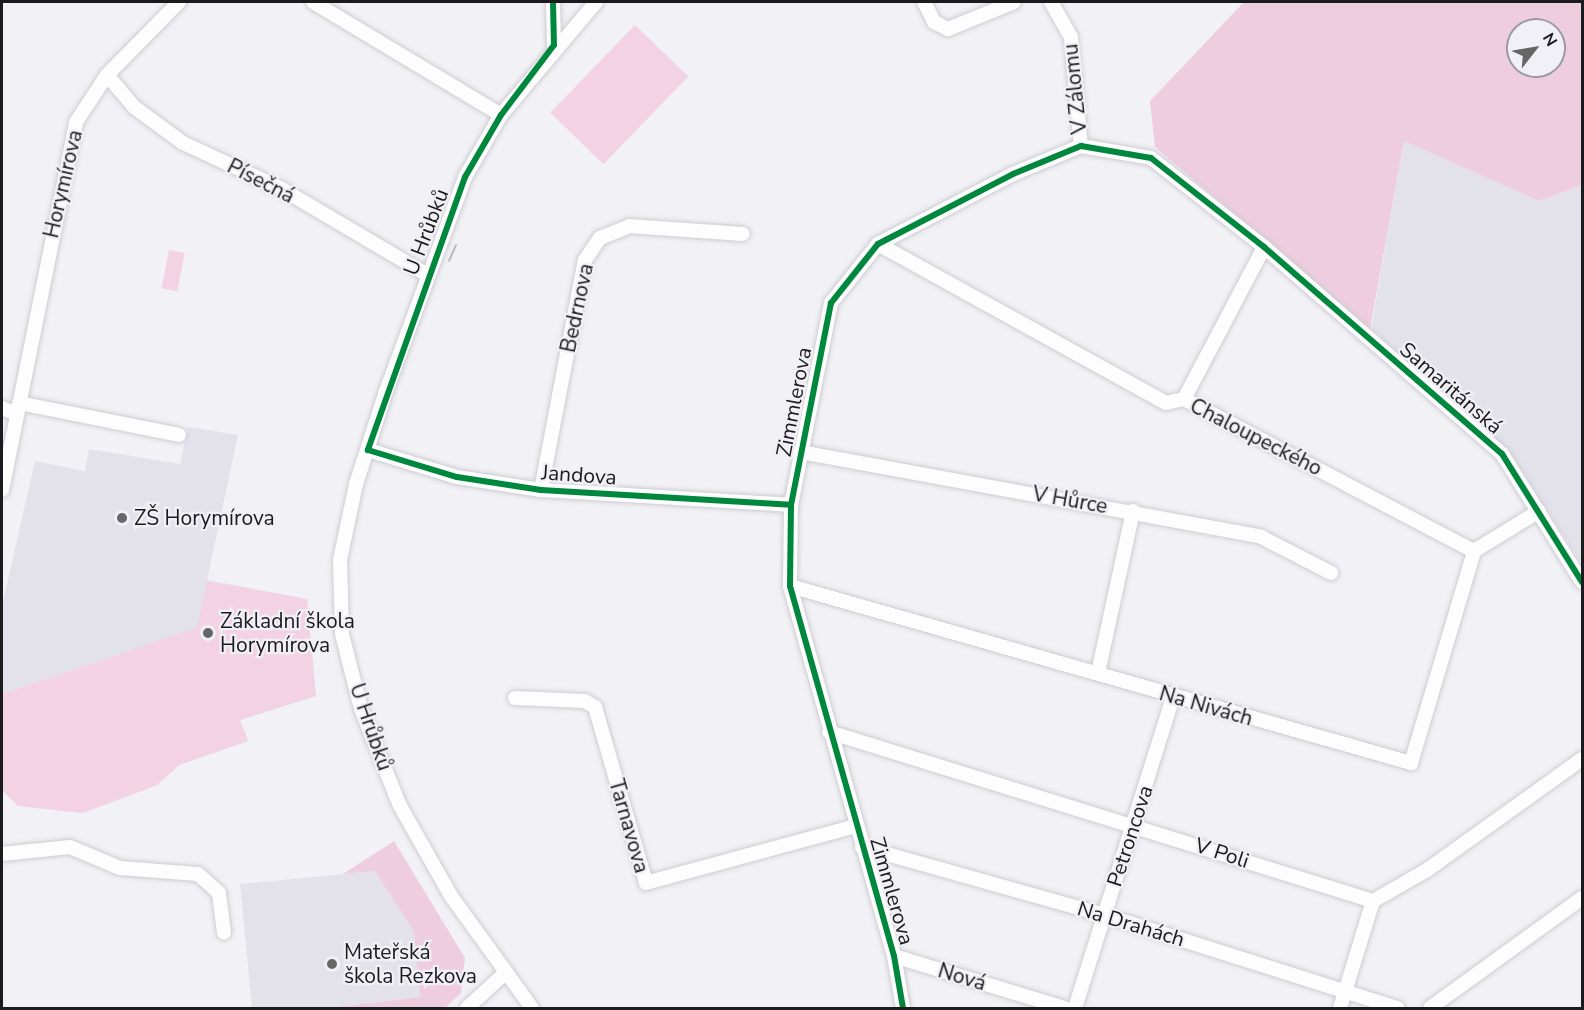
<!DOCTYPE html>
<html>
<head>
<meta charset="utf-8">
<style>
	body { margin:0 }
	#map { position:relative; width:1584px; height:1010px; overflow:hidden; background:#f2f1f6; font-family:"Nunito Sans",sans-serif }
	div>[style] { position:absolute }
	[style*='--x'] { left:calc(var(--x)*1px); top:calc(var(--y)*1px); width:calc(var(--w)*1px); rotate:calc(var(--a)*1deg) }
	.built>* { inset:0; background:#e3e2eb }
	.green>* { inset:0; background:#f3d3e3; transform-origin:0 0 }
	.forest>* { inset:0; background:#eecdde }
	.roads { filter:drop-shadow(0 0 2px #cecdd1) drop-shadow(0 0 2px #cecdd1) }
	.minor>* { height:14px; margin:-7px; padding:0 7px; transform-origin:7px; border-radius:7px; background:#fdfdfe }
	.tram>* { height:1.5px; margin:-0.75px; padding:0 0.75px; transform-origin:0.75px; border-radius:0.75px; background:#bababb }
	.cycleway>* { height:6px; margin:-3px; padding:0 3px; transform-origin:3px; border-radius:3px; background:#00873e }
	.dots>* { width:16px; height:16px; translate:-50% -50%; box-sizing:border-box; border:3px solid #f1f0f7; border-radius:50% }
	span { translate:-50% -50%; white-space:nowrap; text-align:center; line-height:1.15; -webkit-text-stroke:4.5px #f1f0f7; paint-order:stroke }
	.street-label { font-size:21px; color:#1b1b1d }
	.poi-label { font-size:21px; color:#1b1b1d }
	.left { translate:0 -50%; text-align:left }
	.frame { position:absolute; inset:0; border:3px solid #1b1b1d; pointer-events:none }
	.north { position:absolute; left:1506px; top:18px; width:60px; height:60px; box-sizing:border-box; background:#f1f0f7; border:2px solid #9b9ba0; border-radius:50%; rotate:59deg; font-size:16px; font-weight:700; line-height:24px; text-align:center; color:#1b1b1d }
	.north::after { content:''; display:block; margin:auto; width:21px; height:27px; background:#666669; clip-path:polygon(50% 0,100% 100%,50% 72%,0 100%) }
</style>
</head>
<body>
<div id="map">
	<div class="built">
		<i style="clip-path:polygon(1404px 141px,1539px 201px,1582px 185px,1582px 563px,1507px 449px,1371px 329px)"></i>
		<i style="clip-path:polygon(188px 427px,238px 435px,207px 580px,307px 599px,316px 696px,240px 720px,248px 741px,179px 765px,157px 785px,83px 813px,18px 806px,2px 790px,2px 606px,35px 461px,85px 471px,89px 449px,180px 464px)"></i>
		<i style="clip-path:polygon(375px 871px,414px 932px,420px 997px,327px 1008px,252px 1008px,240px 884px)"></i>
	</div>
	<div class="green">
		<i style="left:635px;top:25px;width:74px;height:122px;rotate:44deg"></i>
		<i style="left:169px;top:250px;width:16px;height:39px;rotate:11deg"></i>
		<i style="clip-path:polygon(207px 581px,307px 599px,316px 696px,240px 720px,248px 741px,179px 765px,157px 785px,83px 813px,18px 806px,2px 790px,2px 694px,197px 628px)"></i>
	</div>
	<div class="forest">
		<i style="clip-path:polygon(evenodd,1244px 2px,1582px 2px,1582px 185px,1539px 201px,1404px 141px,1370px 329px,1155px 147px,1150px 101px,1244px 2px,1518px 30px,1554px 30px,1554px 66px,1518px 66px,1518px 30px)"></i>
		<i style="clip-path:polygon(394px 841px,465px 958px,461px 993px,445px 1008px,327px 1008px,420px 997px,414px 932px,375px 871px,343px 874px)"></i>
	</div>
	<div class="roads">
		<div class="minor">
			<i style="--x:313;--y:2;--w:219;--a:31"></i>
			<i style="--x:553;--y:2;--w:43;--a:88.7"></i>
			<i style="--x:924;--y:2;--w:22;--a:63"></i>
			<i style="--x:934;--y:22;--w:16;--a:27"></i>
			<i style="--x:948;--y:29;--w:71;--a:-22.2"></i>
			<i style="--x:1051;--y:2;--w:40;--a:60.3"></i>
			<i style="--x:1071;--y:37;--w:109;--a:84.8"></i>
			<i style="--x:107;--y:75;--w:42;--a:49.8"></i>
			<i style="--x:134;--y:107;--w:61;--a:36.3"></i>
			<i style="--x:183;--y:143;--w:109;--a:24.9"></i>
			<i style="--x:282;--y:189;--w:167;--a:30.6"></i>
			<i style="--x:878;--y:244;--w:329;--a:28.9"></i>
			<i style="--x:1166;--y:403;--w:18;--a:-13"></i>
			<i style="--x:1184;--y:399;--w:327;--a:27.7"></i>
			<i style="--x:1474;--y:551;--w:76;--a:-31.6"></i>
			<i style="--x:1184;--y:399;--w:172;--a:-62.2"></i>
			<i style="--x:19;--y:403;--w:163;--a:11.3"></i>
			<i style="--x:2;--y:408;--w:16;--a:22"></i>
			<i style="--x:368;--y:450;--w:93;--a:16.9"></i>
			<i style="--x:457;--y:477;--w:85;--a:8.8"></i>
			<i style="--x:541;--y:490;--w:250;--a:3.4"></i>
			<i style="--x:800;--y:452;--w:469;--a:10.4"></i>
			<i style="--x:1261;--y:537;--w:79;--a:27.2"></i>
			<i style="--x:2;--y:490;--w:375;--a:-78.6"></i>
			<i style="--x:76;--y:122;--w:56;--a:-56.6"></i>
			<i style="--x:107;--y:75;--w:103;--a:-45.4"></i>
			<i style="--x:541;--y:490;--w:234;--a:-79.2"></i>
			<i style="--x:585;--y:260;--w:27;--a:-56"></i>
			<i style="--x:600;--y:238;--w:31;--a:-22"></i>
			<i style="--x:629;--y:226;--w:114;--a:4"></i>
			<i style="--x:790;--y:586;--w:646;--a:15.91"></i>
			<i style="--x:1411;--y:763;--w:221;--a:-73.4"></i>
			<i style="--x:1098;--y:673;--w:166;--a:-77.8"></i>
			<i style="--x:515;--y:698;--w:70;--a:2.5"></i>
			<i style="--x:585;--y:701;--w:12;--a:31"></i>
			<i style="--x:595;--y:707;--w:183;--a:73.8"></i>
			<i style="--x:646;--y:883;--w:218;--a:-15.2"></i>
			<i style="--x:829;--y:732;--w:570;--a:17.26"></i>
			<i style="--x:1373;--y:901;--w:62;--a:-29.9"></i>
			<i style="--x:1427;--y:870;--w:191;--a:-35.6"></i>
			<i style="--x:862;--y:847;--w:251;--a:15.7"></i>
			<i style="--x:1104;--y:915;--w:308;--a:17.6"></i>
			<i style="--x:2;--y:854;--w:68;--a:-5.9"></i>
			<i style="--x:70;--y:847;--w:54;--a:22.8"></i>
			<i style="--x:120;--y:868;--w:78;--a:4.4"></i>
			<i style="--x:198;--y:874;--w:28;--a:42"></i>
			<i style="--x:219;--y:893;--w:40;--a:82.9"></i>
			<i style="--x:894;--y:956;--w:178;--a:17"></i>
			<i style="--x:467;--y:1008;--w:52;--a:-42.6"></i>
			<i style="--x:532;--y:1008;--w:138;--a:-125.9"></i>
			<i style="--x:451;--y:896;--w:103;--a:-119.5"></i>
			<i style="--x:400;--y:806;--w:105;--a:-111.9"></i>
			<i style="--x:361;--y:709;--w:77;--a:-104.2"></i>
			<i style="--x:342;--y:634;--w:74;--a:-91.5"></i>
			<i style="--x:340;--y:560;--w:78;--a:-78.1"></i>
			<i style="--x:356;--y:484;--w:98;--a:-72.1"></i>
			<i style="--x:386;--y:391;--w:228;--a:-69.7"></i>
			<i style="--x:465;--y:177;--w:72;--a:-59.9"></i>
			<i style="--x:501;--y:115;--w:148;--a:-49.9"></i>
			<i style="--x:903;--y:1008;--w:53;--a:-99.8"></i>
			<i style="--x:894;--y:956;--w:384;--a:-105.7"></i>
			<i style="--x:790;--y:586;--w:81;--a:-89.3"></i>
			<i style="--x:791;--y:505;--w:206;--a:-78.8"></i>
			<i style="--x:831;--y:303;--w:75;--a:-51.5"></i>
			<i style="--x:878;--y:244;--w:152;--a:-27.4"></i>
			<i style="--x:1013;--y:174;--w:74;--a:-22.4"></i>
			<i style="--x:1081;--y:146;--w:71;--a:9.7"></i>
			<i style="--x:1151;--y:158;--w:144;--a:38.2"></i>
			<i style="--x:1264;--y:247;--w:315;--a:41"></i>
			<i style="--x:1502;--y:454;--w:151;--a:58"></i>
			<i style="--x:1075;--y:1008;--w:325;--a:-72.5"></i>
			<i style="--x:1340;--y:1008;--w:112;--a:-72.9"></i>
			<i style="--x:1430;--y:1008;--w:188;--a:-35.9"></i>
		</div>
	</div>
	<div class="tram">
		<i style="--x:449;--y:261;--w:17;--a:-66"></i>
	</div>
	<div class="cycleway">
		<i style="--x:553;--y:2;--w:43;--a:88.7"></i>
		<i style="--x:554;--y:45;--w:88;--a:127.1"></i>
		<i style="--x:501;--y:115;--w:72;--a:120.1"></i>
		<i style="--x:465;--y:177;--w:290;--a:109.6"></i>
		<i style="--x:368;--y:450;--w:93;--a:16.9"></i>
		<i style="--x:457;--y:477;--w:85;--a:8.8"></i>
		<i style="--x:541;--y:490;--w:250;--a:3.4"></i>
		<i style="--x:903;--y:1008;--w:53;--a:-99.8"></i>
		<i style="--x:894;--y:956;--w:384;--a:-105.7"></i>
		<i style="--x:790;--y:586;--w:81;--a:-89.3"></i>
		<i style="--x:791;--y:505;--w:206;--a:-78.8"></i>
		<i style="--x:831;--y:303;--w:75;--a:-51.5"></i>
		<i style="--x:878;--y:244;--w:152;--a:-27.4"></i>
		<i style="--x:1013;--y:174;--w:74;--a:-22.4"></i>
		<i style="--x:1081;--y:146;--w:71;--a:9.7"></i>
		<i style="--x:1151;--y:158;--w:144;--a:38.2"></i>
		<i style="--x:1264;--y:247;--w:315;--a:41"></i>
		<i style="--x:1502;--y:454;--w:151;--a:58"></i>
	</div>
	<div class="dots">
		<i style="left:122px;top:518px;background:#666669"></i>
		<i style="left:208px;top:633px;background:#666669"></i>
		<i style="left:332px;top:964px;background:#666669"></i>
	</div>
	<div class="street-label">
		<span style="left:1075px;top:89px;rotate:-96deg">V Zálomu</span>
		<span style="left:261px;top:181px;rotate:27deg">Písečná</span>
		<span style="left:63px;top:184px;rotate:-77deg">Horymírova</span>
		<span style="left:426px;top:232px;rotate:-69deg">U Hrůbků</span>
		<span style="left:577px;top:308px;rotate:-78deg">Bedrnova</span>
		<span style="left:1451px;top:388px;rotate:41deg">Samaritánská</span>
		<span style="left:794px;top:402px;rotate:-79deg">Zimmlerova</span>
		<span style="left:1256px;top:437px;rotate:27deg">Chaloupeckého</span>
		<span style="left:579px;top:475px;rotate:4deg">Jandova</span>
		<span style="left:1070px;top:500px;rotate:10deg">V Hůrce</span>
		<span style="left:1206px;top:706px;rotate:16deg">Na Nivách</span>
		<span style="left:371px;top:727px;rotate:71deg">U Hrůbků</span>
		<span style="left:629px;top:826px;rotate:74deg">Tarnavova</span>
		<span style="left:1130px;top:836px;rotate:-72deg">Petroncova</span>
		<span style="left:1222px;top:853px;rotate:18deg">V Poli</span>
		<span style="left:892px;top:891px;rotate:74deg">Zimmlerova</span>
		<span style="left:1131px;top:924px;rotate:17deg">Na Drahách</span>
		<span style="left:962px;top:977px;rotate:17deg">Nová</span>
	</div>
	<div class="poi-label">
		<span class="left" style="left:134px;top:518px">ZŠ Horymírova</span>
		<span class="left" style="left:220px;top:633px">Základní škola<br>Horymírova</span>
		<span class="left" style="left:344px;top:964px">Mateřská<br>škola Rezkova</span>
	</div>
	<div class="frame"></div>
	<div class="north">N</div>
</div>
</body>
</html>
